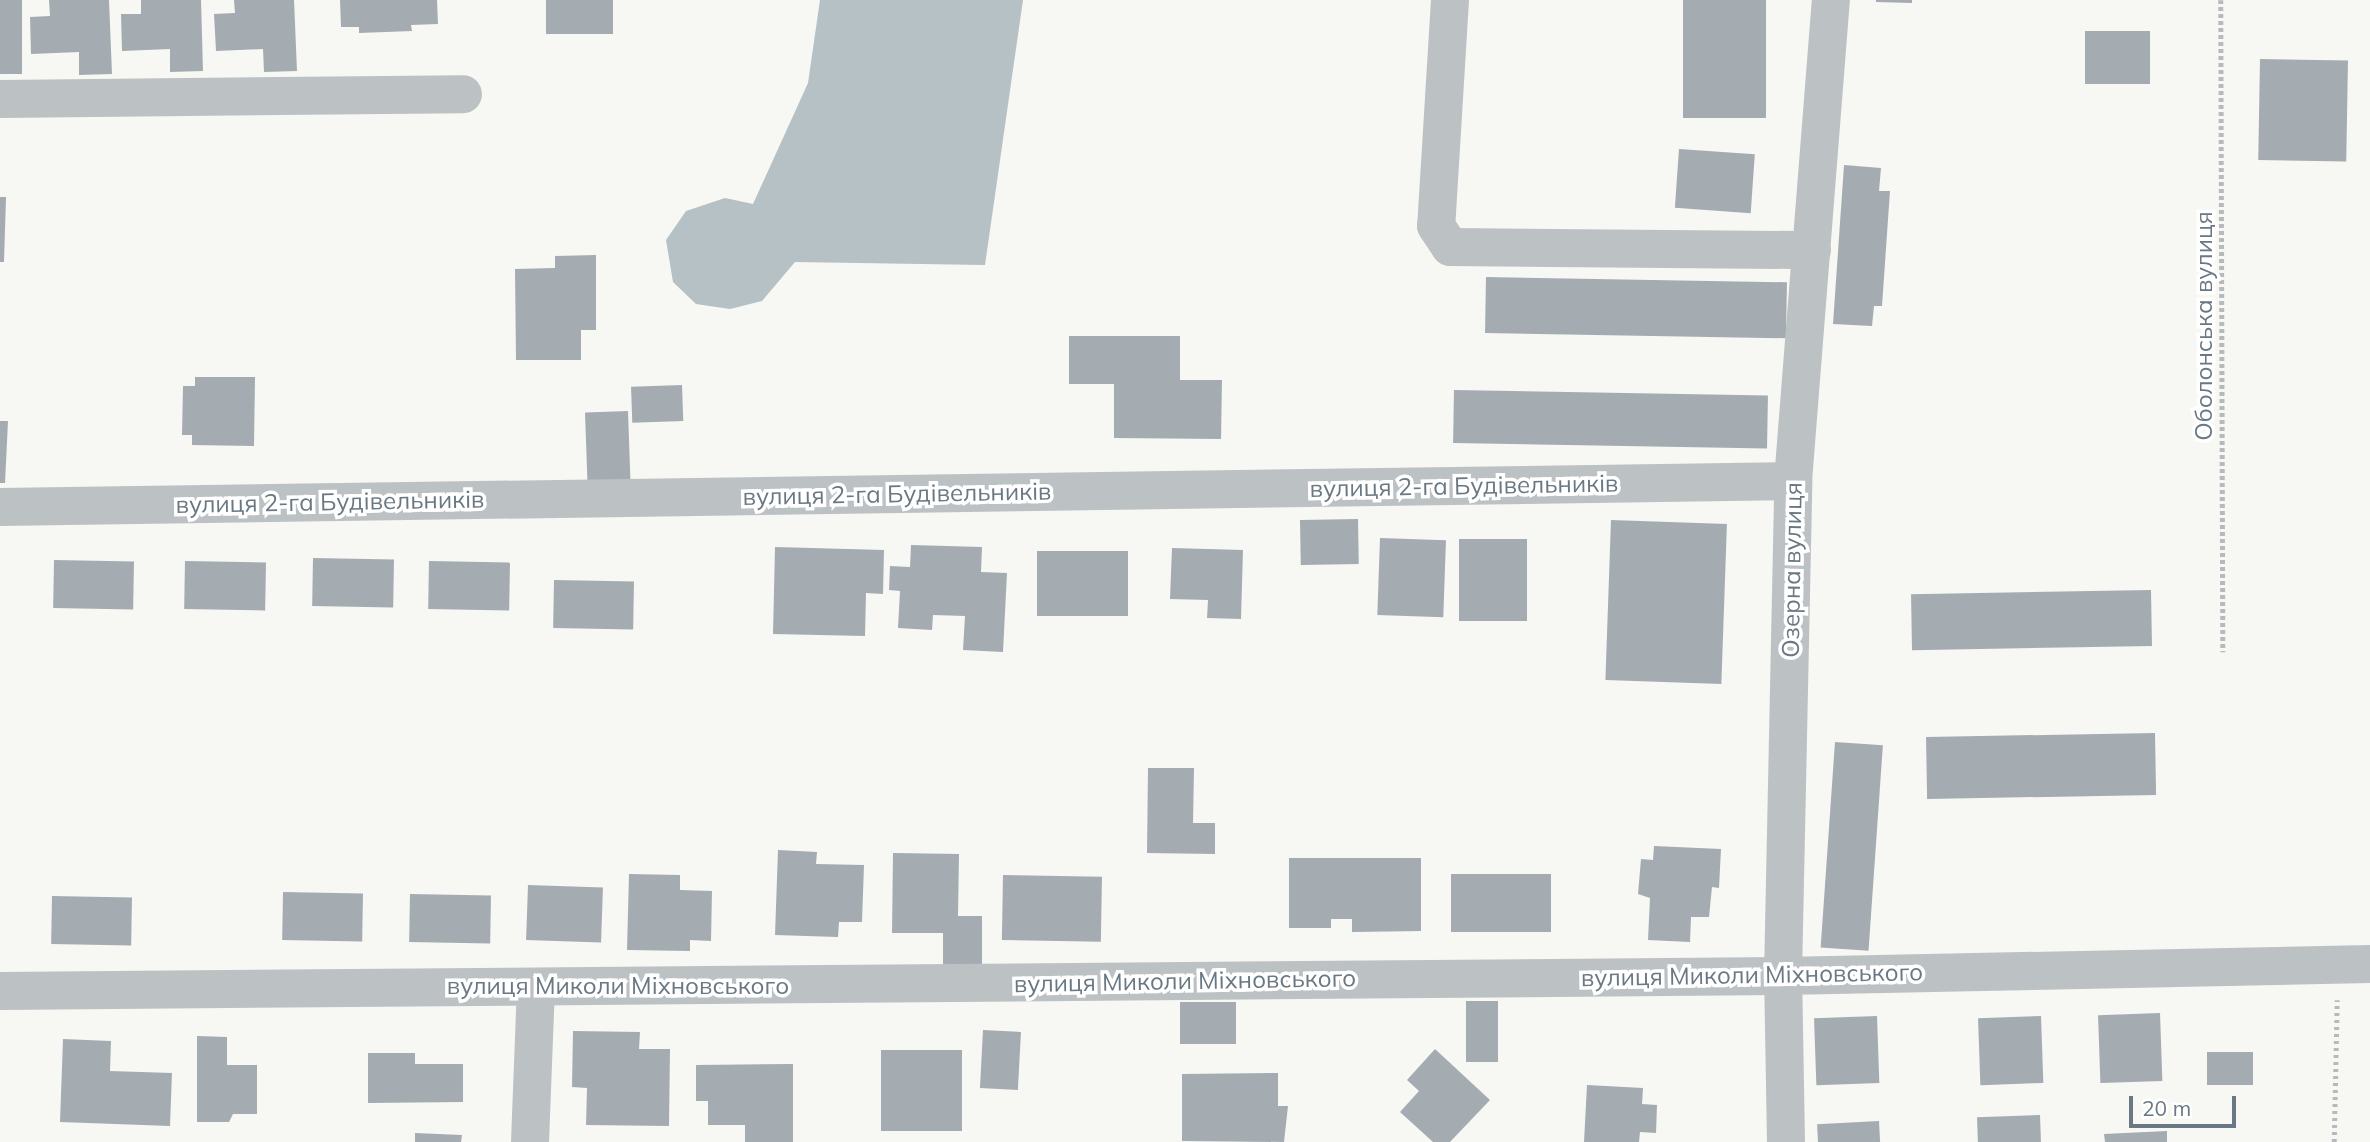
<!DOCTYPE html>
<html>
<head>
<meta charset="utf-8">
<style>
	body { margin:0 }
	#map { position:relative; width:2370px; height:1142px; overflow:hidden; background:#f7f7f4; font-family:Mulish,sans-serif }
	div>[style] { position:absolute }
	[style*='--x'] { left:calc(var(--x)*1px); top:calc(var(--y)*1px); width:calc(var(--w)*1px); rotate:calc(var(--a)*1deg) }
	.water>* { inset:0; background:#b5c1c4 }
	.building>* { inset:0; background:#a4acb1; transform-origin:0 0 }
	.path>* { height:4.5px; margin-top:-2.25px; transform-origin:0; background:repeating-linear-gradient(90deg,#b7babc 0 3.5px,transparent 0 7px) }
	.minor>* { height:38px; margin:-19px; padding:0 19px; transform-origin:19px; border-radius:19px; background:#bcc1c4 }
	span { translate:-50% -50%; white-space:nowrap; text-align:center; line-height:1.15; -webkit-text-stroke:7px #fff; paint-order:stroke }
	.street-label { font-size:24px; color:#697882 }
	.scale { position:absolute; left:2129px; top:1096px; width:107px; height:32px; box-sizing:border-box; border:4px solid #697882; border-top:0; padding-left:9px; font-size:21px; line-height:24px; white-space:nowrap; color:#697882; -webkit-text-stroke:5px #fff; paint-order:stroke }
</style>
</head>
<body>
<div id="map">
	<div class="water">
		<i style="clip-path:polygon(820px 0,1023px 0,985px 265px,795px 262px,762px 301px,730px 309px,696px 304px,673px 282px,666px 240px,686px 211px,725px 198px,753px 204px,808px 83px)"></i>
	</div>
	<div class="building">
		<i style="left:0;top:0;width:22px;height:74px"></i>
		<i style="clip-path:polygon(49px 0,109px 0,112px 74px,79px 75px,79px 52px,31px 54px,30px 17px,50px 16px)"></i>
		<i style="clip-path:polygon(141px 0,201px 0,203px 71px,170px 72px,170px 49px,122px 51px,121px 14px,141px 14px)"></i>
		<i style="clip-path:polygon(234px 0,294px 0,297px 71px,264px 72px,263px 49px,216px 51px,214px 14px,235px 13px)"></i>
		<i style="clip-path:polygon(340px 0,437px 0,438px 24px,411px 25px,412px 31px,359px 33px,359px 27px,341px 27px)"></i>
		<i style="left:546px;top:0;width:67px;height:34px"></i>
		<i style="left:1683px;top:0;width:83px;height:118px"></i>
		<i style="clip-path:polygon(1876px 0,1912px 0,1912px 3px,1876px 2px)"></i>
		<i style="left:2085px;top:31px;width:65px;height:53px"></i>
		<i style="left:2260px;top:59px;width:88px;height:101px;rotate:1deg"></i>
		<i style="left:1679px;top:149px;width:76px;height:59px;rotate:4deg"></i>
		<i style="clip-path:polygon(1844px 165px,1881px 168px,1879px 191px,1890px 191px,1882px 306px,1874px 306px,1872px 326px,1833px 324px)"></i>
		<i style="clip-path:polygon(0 197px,6px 197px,4px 262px,0 262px)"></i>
		<i style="clip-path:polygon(596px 255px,596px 330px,581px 330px,581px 360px,516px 360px,515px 269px,555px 268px,555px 256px)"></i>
		<i style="left:1486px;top:277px;width:301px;height:56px;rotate:1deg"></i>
		<i style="clip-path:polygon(1069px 336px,1180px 336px,1180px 380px,1222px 380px,1221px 439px,1114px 438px,1114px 384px,1069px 384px)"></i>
		<i style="clip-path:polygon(195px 377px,255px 377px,254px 446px,192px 445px,192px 435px,182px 435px,183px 386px,195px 386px)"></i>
		<i style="left:682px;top:385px;width:36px;height:51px;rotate:88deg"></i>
		<i style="left:1454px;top:390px;width:314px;height:53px;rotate:1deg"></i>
		<i style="left:628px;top:411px;width:75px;height:43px;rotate:88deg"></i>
		<i style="clip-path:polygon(0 421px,8px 421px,5px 483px,0 483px)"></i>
		<i style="left:1358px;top:519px;width:45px;height:58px;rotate:89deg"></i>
		<i style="left:1611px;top:520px;width:116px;height:160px;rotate:2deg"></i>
		<i style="left:1380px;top:538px;width:66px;height:77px;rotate:2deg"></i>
		<i style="left:1459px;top:539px;width:68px;height:82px"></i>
		<i style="clip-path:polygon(911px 545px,982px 547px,981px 572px,1007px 573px,1003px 652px,963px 650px,965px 616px,933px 615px,932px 630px,898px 628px,900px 591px,889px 590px,890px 566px,910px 567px)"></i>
		<i style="clip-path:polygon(775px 547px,884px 550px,883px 594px,866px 593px,865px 636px,773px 634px)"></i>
		<i style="clip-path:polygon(1172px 548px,1243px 550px,1241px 619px,1207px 618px,1208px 600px,1170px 599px)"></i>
		<i style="left:1037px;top:551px;width:91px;height:65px"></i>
		<i style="left:313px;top:558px;width:81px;height:48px;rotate:1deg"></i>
		<i style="left:54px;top:560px;width:80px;height:48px;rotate:1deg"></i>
		<i style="left:185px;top:561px;width:81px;height:48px;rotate:1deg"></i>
		<i style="left:429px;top:561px;width:81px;height:48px;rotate:1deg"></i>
		<i style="left:554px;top:580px;width:80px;height:48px;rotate:1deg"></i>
		<i style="left:2151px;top:590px;width:56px;height:240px;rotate:89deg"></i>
		<i style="left:2155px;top:733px;width:62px;height:229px;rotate:89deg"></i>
		<i style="left:1835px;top:742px;width:48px;height:206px;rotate:4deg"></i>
		<i style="clip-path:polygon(1148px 768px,1194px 768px,1193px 823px,1215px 823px,1215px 854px,1147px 853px)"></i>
		<i style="clip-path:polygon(1654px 846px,1721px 849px,1719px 888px,1712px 887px,1709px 917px,1691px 917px,1690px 942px,1648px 940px,1650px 898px,1638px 894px,1641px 859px,1653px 860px)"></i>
		<i style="clip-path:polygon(778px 850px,817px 852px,816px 864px,864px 865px,862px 922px,839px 922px,838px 937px,775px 935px)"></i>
		<i style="clip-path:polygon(893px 853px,959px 854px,958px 916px,982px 916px,982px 965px,943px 965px,943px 933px,892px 933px)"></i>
		<i style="clip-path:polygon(1289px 858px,1421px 858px,1421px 931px,1352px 932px,1352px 919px,1331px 919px,1331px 928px,1289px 928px)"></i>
		<i style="clip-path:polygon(629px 874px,680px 875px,680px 890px,712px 891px,711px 941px,690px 940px,690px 951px,627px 950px)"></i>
		<i style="left:1551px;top:874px;width:58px;height:100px;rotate:90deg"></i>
		<i style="left:1003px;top:875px;width:99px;height:65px;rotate:1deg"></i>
		<i style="left:528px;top:885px;width:75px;height:55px;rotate:2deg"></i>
		<i style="left:283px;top:892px;width:80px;height:48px;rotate:1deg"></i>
		<i style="left:410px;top:894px;width:81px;height:48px;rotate:1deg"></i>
		<i style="left:52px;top:896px;width:80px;height:48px;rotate:1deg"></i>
		<i style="left:1466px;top:1001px;width:32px;height:61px"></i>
		<i style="left:1236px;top:1002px;width:42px;height:56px;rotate:90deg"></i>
		<i style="left:2160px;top:1013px;width:68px;height:62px;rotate:88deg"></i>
		<i style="left:1877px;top:1016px;width:67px;height:63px;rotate:88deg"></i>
		<i style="left:2041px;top:1016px;width:67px;height:63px;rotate:88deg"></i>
		<i style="left:983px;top:1030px;width:38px;height:58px;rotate:3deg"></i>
		<i style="clip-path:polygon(573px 1031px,640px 1032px,639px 1049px,670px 1049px,669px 1126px,586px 1125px,587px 1088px,572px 1087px)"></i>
		<i style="clip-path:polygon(197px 1036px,227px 1037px,227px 1065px,257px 1065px,257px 1114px,233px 1114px,229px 1122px,197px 1122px)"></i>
		<i style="clip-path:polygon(63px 1039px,111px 1041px,110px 1071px,172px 1073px,170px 1126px,60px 1122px)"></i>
		<i style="clip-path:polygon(1435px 1049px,1490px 1100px,1450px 1142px,1433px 1142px,1400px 1112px,1419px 1091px,1407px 1080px)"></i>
		<i style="left:881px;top:1050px;width:81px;height:81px"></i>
		<i style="left:2207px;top:1052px;width:46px;height:33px"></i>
		<i style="clip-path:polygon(368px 1053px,415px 1053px,415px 1064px,463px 1064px,463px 1102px,368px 1103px)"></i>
		<i style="clip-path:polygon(793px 1064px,793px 1142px,745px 1142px,745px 1125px,708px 1125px,708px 1101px,696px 1101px,696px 1065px)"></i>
		<i style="clip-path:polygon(1278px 1073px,1278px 1106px,1288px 1106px,1284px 1142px,1182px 1141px,1182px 1074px)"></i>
		<i style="clip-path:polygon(1587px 1085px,1643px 1088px,1642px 1104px,1657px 1105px,1656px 1133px,1640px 1132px,1639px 1142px,1584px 1142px)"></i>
		<i style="left:2040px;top:1115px;width:27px;height:63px;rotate:88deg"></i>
		<i style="left:1879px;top:1121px;width:21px;height:62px;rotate:87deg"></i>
		<i style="clip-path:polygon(2167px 1131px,2167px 1142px,2105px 1142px,2104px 1134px)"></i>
		<i style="clip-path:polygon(415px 1133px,462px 1135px,461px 1142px,415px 1142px)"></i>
	</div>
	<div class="path">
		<i style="--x:2221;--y:0;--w:652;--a:89.82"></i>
		<i style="--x:2334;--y:1142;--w:142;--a:-88.8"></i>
	</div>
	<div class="minor">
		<i style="--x:1450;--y:0;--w:226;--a:93.5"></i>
		<i style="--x:1436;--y:226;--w:25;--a:56"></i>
		<i style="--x:1450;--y:247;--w:362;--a:0.5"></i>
		<i style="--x:0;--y:99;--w:463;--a:-0.6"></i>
		<i style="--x:0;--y:507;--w:1793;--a:-0.83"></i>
		<i style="--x:0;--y:991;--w:1783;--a:-0.48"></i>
		<i style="--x:1783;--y:976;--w:587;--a:-1.17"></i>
		<i style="--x:530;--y:1142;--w:155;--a:-87.8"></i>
		<i style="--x:1786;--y:1142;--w:166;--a:-91"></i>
		<i style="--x:1783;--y:976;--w:495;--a:-88.8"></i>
		<i style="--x:1793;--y:481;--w:482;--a:-85.5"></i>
	</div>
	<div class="street-label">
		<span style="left:2204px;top:326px;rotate:-90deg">Оболонська вулиця</span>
		<span style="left:1464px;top:486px;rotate:-1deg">вулиця 2-га Будівельників</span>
		<span style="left:897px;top:494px;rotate:-1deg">вулиця 2-га Будівельників</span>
		<span style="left:330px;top:502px;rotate:-1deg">вулиця 2-га Будівельників</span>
		<span style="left:1792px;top:570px;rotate:-89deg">Озерна вулиця</span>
		<span style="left:1752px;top:975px;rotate:-1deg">вулиця Миколи Міхновського</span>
		<span style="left:1185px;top:981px;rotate:-1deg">вулиця Миколи Міхновського</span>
		<span style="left:618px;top:986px">вулиця Миколи Міхновського</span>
	</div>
	<div class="scale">20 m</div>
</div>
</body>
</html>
